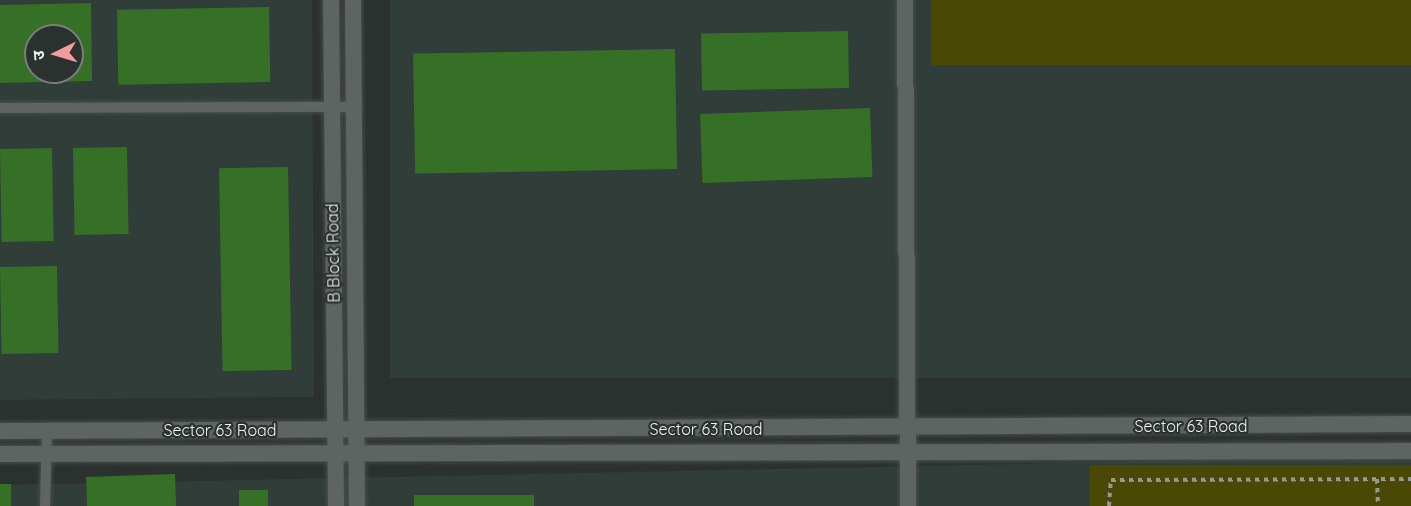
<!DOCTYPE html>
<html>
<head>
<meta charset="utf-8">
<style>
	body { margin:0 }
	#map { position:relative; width:1411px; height:506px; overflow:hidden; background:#2b312f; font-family:Quicksand,"Noto Sans Devanagari",sans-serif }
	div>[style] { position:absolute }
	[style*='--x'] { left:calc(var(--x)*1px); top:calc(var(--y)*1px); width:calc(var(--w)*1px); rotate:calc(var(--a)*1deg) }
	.built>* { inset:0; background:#303d38; transform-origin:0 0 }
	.green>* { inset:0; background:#494805; transform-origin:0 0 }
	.building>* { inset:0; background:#367026; transform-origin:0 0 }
	.path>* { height:4px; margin-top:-2px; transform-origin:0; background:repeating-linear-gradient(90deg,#949998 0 4.5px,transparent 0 9px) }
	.roads { filter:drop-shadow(0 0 2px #484d4b) drop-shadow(0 0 2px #484d4b) }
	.service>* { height:10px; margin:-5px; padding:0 5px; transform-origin:5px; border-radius:5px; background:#5d6461 }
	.minor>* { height:16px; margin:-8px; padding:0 8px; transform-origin:8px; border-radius:8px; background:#5d6461 }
	.tertiary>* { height:16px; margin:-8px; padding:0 8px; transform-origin:8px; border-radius:8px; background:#5d6461 }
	span { translate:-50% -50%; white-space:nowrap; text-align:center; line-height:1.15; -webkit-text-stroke:4.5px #2b312f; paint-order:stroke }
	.street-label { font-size:16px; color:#eef2f1 }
	.north { position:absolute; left:24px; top:24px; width:60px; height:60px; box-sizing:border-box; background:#2b312f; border:2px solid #797e7d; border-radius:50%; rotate:265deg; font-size:16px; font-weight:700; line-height:24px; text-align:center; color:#eef2f1 }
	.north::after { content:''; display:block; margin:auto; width:21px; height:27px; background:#f49b9f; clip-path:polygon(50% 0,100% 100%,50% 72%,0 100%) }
</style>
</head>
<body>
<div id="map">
	<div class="built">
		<i style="clip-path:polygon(evenodd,0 0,312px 0,314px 397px,0 400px,0 0,36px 36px,72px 36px,72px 72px,36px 72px,36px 36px)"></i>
		<i style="left:390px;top:0;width:1021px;height:378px"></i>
		<i style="clip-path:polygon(1411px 456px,1411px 506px,0 506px,0 485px)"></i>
	</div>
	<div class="green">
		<i style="left:931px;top:0;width:480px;height:65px"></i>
		<i style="left:1411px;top:465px;width:41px;height:321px;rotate:90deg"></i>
	</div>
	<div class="building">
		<i style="clip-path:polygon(evenodd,91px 3px,92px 81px,0 83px,0 5px,91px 3px,36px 36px,72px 36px,72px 72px,36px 72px,36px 36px)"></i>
		<i style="left:269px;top:7px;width:75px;height:152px;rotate:89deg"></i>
		<i style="left:848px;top:31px;width:57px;height:147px;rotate:89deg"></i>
		<i style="left:675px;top:49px;width:120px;height:262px;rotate:89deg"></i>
		<i style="left:870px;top:108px;width:69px;height:170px;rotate:88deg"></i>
		<i style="left:127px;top:147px;width:87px;height:54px;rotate:89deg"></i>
		<i style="left:52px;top:148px;width:93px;height:52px;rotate:89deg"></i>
		<i style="left:288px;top:167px;width:203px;height:69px;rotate:89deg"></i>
		<i style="left:57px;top:266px;width:87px;height:57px;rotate:89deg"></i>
		<i style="left:175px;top:474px;width:32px;height:89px;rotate:88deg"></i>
		<i style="left:0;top:484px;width:11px;height:22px"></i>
		<i style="left:239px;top:490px;width:29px;height:16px"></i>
		<i style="left:534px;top:495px;width:11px;height:120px;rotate:90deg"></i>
	</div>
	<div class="path">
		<i style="--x:1377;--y:479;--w:27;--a:88"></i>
		<i style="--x:1109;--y:506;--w:26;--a:-86"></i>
		<i style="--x:1111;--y:480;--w:300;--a:-0.2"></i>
	</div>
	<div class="roads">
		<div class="service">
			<i style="--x:0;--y:108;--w:353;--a:-0.2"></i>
			<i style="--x:45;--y:506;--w:75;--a:-88.5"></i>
		</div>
		<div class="minor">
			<i style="--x:905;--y:0;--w:506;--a:89.66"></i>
		</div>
		<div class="tertiary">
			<i style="--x:331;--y:0;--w:506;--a:89.43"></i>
			<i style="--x:353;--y:0;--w:506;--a:89.55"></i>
			<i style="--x:0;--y:431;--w:1411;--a:-0.28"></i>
			<i style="--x:0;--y:454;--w:1411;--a:-0.12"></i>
		</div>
	</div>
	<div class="street-label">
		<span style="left:333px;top:253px;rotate:-91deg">B Block Road</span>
		<span style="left:1191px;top:426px">Sector 63 Road</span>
		<span style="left:706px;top:429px">Sector 63 Road</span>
		<span style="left:220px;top:430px">Sector 63 Road</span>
	</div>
	<div class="north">उ</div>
</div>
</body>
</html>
